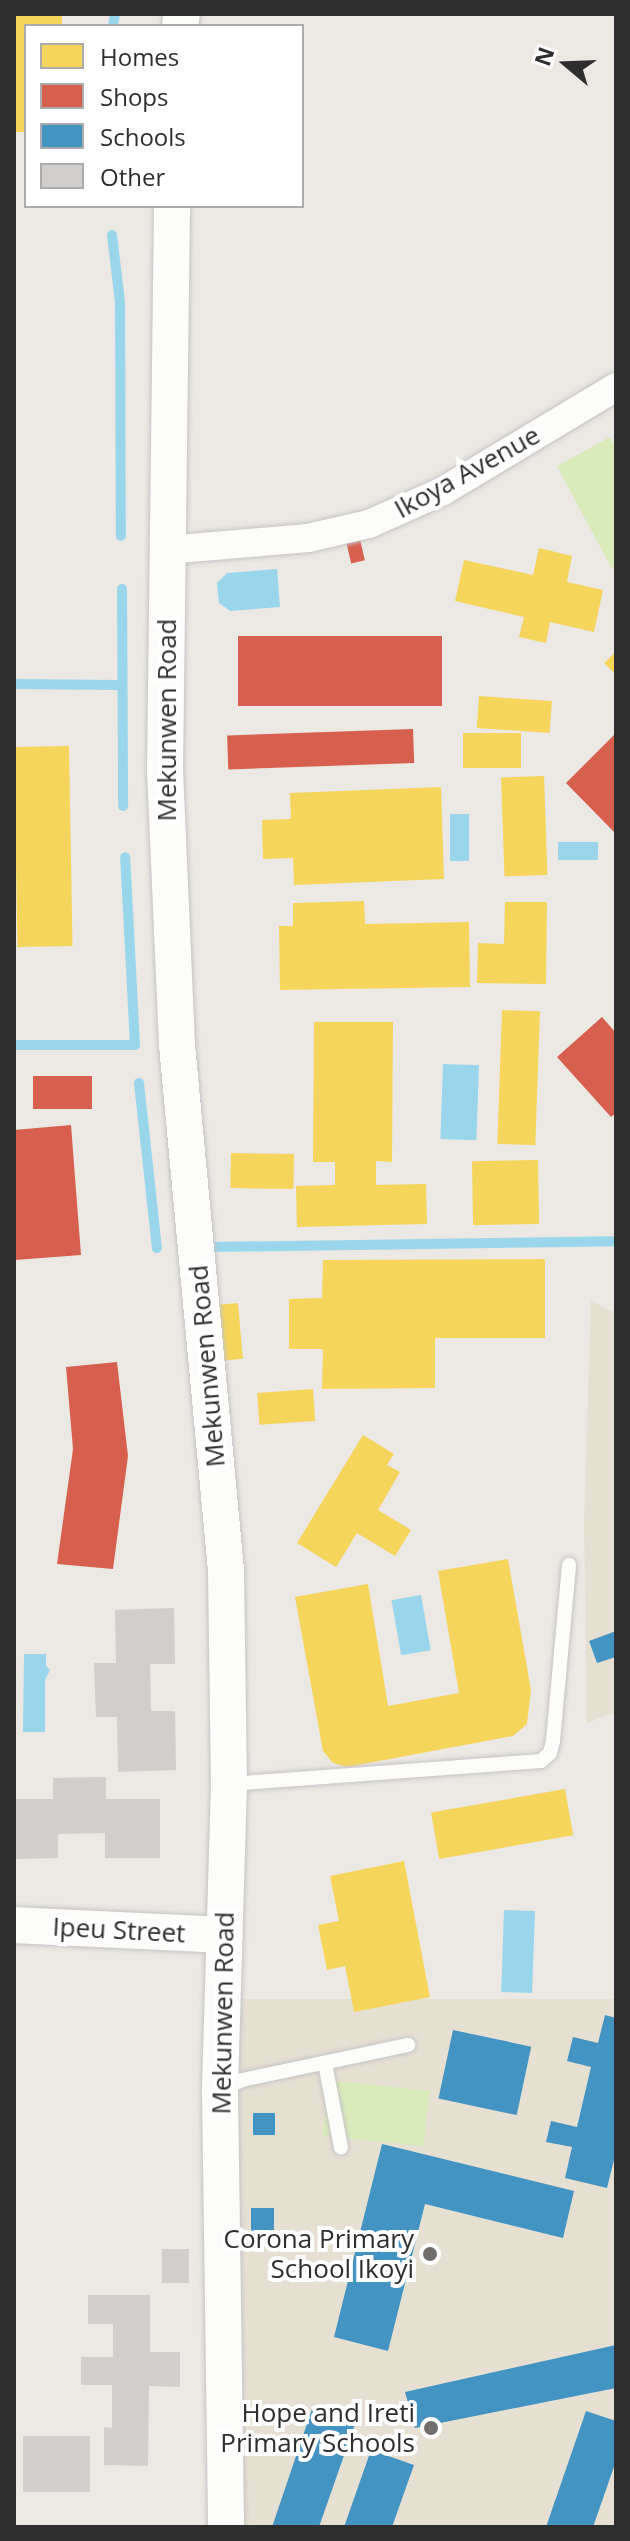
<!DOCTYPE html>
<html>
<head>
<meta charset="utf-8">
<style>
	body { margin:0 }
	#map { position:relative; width:630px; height:2541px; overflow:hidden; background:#ece8e4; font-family:"Open Sans",sans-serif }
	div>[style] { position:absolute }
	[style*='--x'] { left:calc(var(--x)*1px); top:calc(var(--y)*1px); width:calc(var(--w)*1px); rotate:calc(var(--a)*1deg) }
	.education>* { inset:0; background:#e6e0d3; transform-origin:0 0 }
	.pitch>* { inset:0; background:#d9eabb; transform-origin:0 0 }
	.water>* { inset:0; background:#99d6ec; transform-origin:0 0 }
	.homes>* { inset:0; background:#f6d55c; transform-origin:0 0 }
	.shops>* { inset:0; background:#d6604d; transform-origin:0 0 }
	.schools>* { inset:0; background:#4393c3; transform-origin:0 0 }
	.stream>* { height:10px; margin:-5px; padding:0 5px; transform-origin:5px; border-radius:5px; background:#99d6ec }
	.building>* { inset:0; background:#d1cecb; transform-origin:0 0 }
	.roads { filter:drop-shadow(0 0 2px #c5c4c5) drop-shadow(0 0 2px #c5c4c5) }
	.service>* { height:14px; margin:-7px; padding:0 7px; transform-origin:7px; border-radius:7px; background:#fcfcfb }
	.minor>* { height:28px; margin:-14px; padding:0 14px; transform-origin:14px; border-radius:14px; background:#fcfcfb }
	.tertiary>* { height:36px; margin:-18px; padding:0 18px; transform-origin:18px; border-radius:18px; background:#fcfcfb }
	.dots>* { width:22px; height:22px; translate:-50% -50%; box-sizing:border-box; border:4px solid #fff; border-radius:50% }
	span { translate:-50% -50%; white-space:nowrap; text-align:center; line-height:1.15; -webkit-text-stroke:8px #fff; paint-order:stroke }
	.street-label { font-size:26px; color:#2e2e2e }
	.poi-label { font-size:26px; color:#2e2e2e }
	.right { translate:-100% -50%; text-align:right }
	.frame { position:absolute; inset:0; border:16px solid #2e2e2e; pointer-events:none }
	.legend { position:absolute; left:24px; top:24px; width:280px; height:184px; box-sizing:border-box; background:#fff; border:2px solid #ababab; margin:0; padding:10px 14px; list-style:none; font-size:24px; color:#2e2e2e }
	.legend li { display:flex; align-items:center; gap:16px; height:40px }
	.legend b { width:40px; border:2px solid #ababab }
	.north { position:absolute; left:526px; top:24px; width:80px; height:80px; -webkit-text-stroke:6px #fff; paint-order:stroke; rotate:289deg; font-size:22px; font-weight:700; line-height:32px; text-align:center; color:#2e2e2e }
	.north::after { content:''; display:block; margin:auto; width:28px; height:36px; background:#2e2e2e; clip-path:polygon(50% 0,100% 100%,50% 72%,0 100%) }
</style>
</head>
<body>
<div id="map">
	<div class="education">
		<i style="clip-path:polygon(591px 1300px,616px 1314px,616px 1712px,587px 1723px,584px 1523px)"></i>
		<i style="left:616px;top:1999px;width:528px;height:379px;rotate:90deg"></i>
	</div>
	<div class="pitch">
		<i style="clip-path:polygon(610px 437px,616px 449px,616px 567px,612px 569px,557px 466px)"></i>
		<i style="left:328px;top:2080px;width:102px;height:56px;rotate:6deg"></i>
	</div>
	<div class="water">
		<i style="clip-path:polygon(277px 569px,280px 607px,230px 611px,219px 603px,217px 583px,227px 573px)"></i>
		<i style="left:450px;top:814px;width:19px;height:47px"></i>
		<i style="left:598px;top:842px;width:18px;height:40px;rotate:90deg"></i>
		<i style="left:443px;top:1064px;width:36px;height:75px;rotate:2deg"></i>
		<i style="left:421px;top:1595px;width:56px;height:30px;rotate:80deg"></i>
		<i style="clip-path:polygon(24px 1654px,46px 1654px,46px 1666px,50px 1670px,45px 1680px,45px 1732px,23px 1732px)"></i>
		<i style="left:504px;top:1910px;width:31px;height:82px;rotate:2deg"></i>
	</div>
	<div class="homes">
		<i style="clip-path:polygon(14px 14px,62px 14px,62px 26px,26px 26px,26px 132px,14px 132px)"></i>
		<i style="clip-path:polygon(539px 548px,572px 556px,567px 582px,603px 590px,594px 632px,550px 622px,546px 643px,519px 637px,524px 617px,455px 601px,464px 560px,533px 575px)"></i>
		<i style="clip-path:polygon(616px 652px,616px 675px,604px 663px)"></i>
		<i style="left:479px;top:696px;width:73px;height:32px;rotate:4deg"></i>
		<i style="left:463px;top:733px;width:58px;height:35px"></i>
		<i style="left:69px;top:746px;width:200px;height:55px;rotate:89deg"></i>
		<i style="left:544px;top:776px;width:99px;height:43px;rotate:88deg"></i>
		<i style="clip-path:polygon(441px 787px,444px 879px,294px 885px,293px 858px,263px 859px,262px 820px,291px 819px,290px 793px)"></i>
		<i style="clip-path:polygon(364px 901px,365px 924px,469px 922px,470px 987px,280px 990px,279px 926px,293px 926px,293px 903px)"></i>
		<i style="clip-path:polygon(505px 902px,547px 902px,546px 984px,477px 983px,478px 943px,504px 944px)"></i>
		<i style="left:502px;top:1010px;width:38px;height:134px;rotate:2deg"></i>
		<i style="clip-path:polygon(314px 1022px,393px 1022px,392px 1162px,376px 1161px,376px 1185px,426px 1184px,427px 1224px,297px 1227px,296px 1186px,335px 1185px,335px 1162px,313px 1162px)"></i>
		<i style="left:231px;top:1153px;width:63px;height:35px;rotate:1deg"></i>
		<i style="left:538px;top:1160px;width:64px;height:66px;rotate:89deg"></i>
		<i style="clip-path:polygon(545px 1259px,545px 1338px,435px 1338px,435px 1388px,322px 1389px,323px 1349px,289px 1349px,289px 1299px,322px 1298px,323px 1260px)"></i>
		<i style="left:238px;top:1303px;width:56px;height:20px;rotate:85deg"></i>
		<i style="left:313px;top:1389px;width:32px;height:56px;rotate:86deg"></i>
		<i style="clip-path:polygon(363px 1435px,394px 1454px,387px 1465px,400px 1472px,378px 1510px,411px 1530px,395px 1556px,357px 1533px,336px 1567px,297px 1543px)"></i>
		<i style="clip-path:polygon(508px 1559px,531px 1690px,527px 1724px,513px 1736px,347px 1767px,333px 1763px,323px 1751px,295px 1597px,368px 1584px,388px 1706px,459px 1693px,438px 1571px)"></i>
		<i style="left:565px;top:1789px;width:47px;height:136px;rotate:80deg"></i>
		<i style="clip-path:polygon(404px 1861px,430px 1997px,354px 2012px,345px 1966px,327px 1970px,318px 1925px,339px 1921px,330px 1876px)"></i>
	</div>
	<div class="shops">
		<i style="left:359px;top:535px;width:26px;height:14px;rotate:77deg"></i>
		<i style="left:442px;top:636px;width:70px;height:204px;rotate:90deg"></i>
		<i style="left:413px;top:729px;width:34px;height:186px;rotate:88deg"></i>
		<i style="clip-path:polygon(616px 733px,616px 834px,566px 783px)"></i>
		<i style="clip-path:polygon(602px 1017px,616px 1033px,616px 1113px,611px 1117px,557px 1057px)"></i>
		<i style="left:92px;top:1076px;width:33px;height:59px;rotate:90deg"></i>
		<i style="clip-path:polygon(71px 1125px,81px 1255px,15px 1260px,14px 1130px)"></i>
		<i style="clip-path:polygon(117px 1362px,128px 1456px,113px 1569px,57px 1564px,73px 1449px,66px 1367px)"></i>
	</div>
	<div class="schools">
		<i style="clip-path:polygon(616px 1631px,616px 1657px,597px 1663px,589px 1641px)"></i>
		<i style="clip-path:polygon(605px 2015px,616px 2018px,616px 2152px,607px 2188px,565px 2178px,572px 2147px,546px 2142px,551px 2121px,577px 2127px,591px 2067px,567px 2061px,573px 2037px,598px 2043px)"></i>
		<i style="left:453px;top:2030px;width:80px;height:70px;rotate:12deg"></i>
		<i style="left:253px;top:2113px;width:22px;height:22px"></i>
		<i style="clip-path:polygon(382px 2144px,574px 2191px,563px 2238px,425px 2204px,388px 2351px,334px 2337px)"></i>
		<i style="left:251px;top:2208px;width:23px;height:23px"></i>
		<i style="clip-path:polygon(616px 2345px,616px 2388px,415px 2428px,405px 2392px)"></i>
		<i style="clip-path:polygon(312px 2409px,355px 2424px,319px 2527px,272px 2527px)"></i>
		<i style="clip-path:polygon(586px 2411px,616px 2421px,616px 2461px,593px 2527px,546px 2527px)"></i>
		<i style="clip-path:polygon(371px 2450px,414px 2465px,392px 2527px,344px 2527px)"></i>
	</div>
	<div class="stream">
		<i style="--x:113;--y:26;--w:12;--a:-81"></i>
		<i style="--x:112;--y:235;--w:67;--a:83.2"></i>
		<i style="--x:120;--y:302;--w:234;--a:89.8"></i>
		<i style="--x:122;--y:589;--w:217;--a:89.7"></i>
		<i style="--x:14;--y:684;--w:107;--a:0.5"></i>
		<i style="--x:14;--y:1045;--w:121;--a:0"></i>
		<i style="--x:135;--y:1045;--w:188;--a:-93"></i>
		<i style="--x:139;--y:1083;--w:166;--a:83.8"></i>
		<i style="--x:211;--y:1247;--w:405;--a:-0.8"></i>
	</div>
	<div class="building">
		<i style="clip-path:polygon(174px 1608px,175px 1664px,150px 1664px,151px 1711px,175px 1711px,176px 1770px,118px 1772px,117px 1717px,96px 1717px,94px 1663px,116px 1663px,115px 1610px)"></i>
		<i style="clip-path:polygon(106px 1777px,106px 1799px,160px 1799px,160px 1858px,105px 1858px,105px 1833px,58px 1834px,58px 1858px,14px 1859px,14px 1799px,53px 1799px,53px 1778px)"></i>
		<i style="left:162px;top:2249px;width:27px;height:34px"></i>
		<i style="clip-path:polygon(88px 2295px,150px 2295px,150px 2352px,180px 2352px,180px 2387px,149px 2386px,148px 2466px,104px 2465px,104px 2427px,112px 2428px,112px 2385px,81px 2385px,81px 2357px,113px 2357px,113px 2324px,88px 2324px)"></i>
		<i style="left:90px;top:2436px;width:56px;height:67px;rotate:90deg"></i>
	</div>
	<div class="roads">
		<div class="service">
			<i style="--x:229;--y:1784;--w:313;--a:-4.2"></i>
			<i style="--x:541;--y:1761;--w:12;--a:-42"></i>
			<i style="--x:550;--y:1753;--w:12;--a:-76"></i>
			<i style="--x:553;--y:1741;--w:177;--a:-84.8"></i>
			<i style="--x:325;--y:2063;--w:86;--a:79.3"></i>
			<i style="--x:221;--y:2090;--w:23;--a:-25"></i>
			<i style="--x:242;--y:2080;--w:170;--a:-11.9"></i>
		</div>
		<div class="minor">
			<i style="--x:166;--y:550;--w:143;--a:-4.8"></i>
			<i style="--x:308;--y:538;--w:63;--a:-12.9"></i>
			<i style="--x:369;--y:524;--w:81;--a:-24"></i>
			<i style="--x:443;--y:491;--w:202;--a:-31"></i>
		</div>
		<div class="tertiary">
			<i style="--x:180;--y:26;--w:12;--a:-81"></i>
			<i style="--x:172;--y:206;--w:564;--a:90.71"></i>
			<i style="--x:165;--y:770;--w:275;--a:87.5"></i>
			<i style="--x:177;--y:1045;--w:527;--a:84.67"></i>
			<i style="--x:226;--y:1570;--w:214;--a:89.2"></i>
			<i style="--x:229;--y:1784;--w:306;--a:91.7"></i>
			<i style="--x:220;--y:2090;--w:437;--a:89.2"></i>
			<i style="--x:14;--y:1925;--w:211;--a:2.7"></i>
		</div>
	</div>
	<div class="dots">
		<i style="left:430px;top:2254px;background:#706f6e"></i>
		<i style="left:431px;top:2428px;background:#706f6e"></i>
	</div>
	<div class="street-label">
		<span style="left:467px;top:472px;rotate:-29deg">Ikoya Avenue</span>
		<span style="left:167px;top:720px;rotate:-90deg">Mekunwen Road</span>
		<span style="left:207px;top:1366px;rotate:-95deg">Mekunwen Road</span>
		<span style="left:119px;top:1930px;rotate:3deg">Ipeu Street</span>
		<span style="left:223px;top:2013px;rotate:-89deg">Mekunwen Road</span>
	</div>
	<div class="poi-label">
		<span class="right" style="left:414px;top:2254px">Corona Primary<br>School Ikoyi</span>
		<span class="right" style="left:415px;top:2428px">Hope and Ireti<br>Primary Schools</span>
	</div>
	<div class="frame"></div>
	<ul class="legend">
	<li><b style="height:22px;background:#f6d55c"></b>Homes</li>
	<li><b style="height:22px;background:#d6604d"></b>Shops</li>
	<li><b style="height:22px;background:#4393c3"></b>Schools</li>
	<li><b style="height:22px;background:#d1cecb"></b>Other</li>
	</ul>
	<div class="north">N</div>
</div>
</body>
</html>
